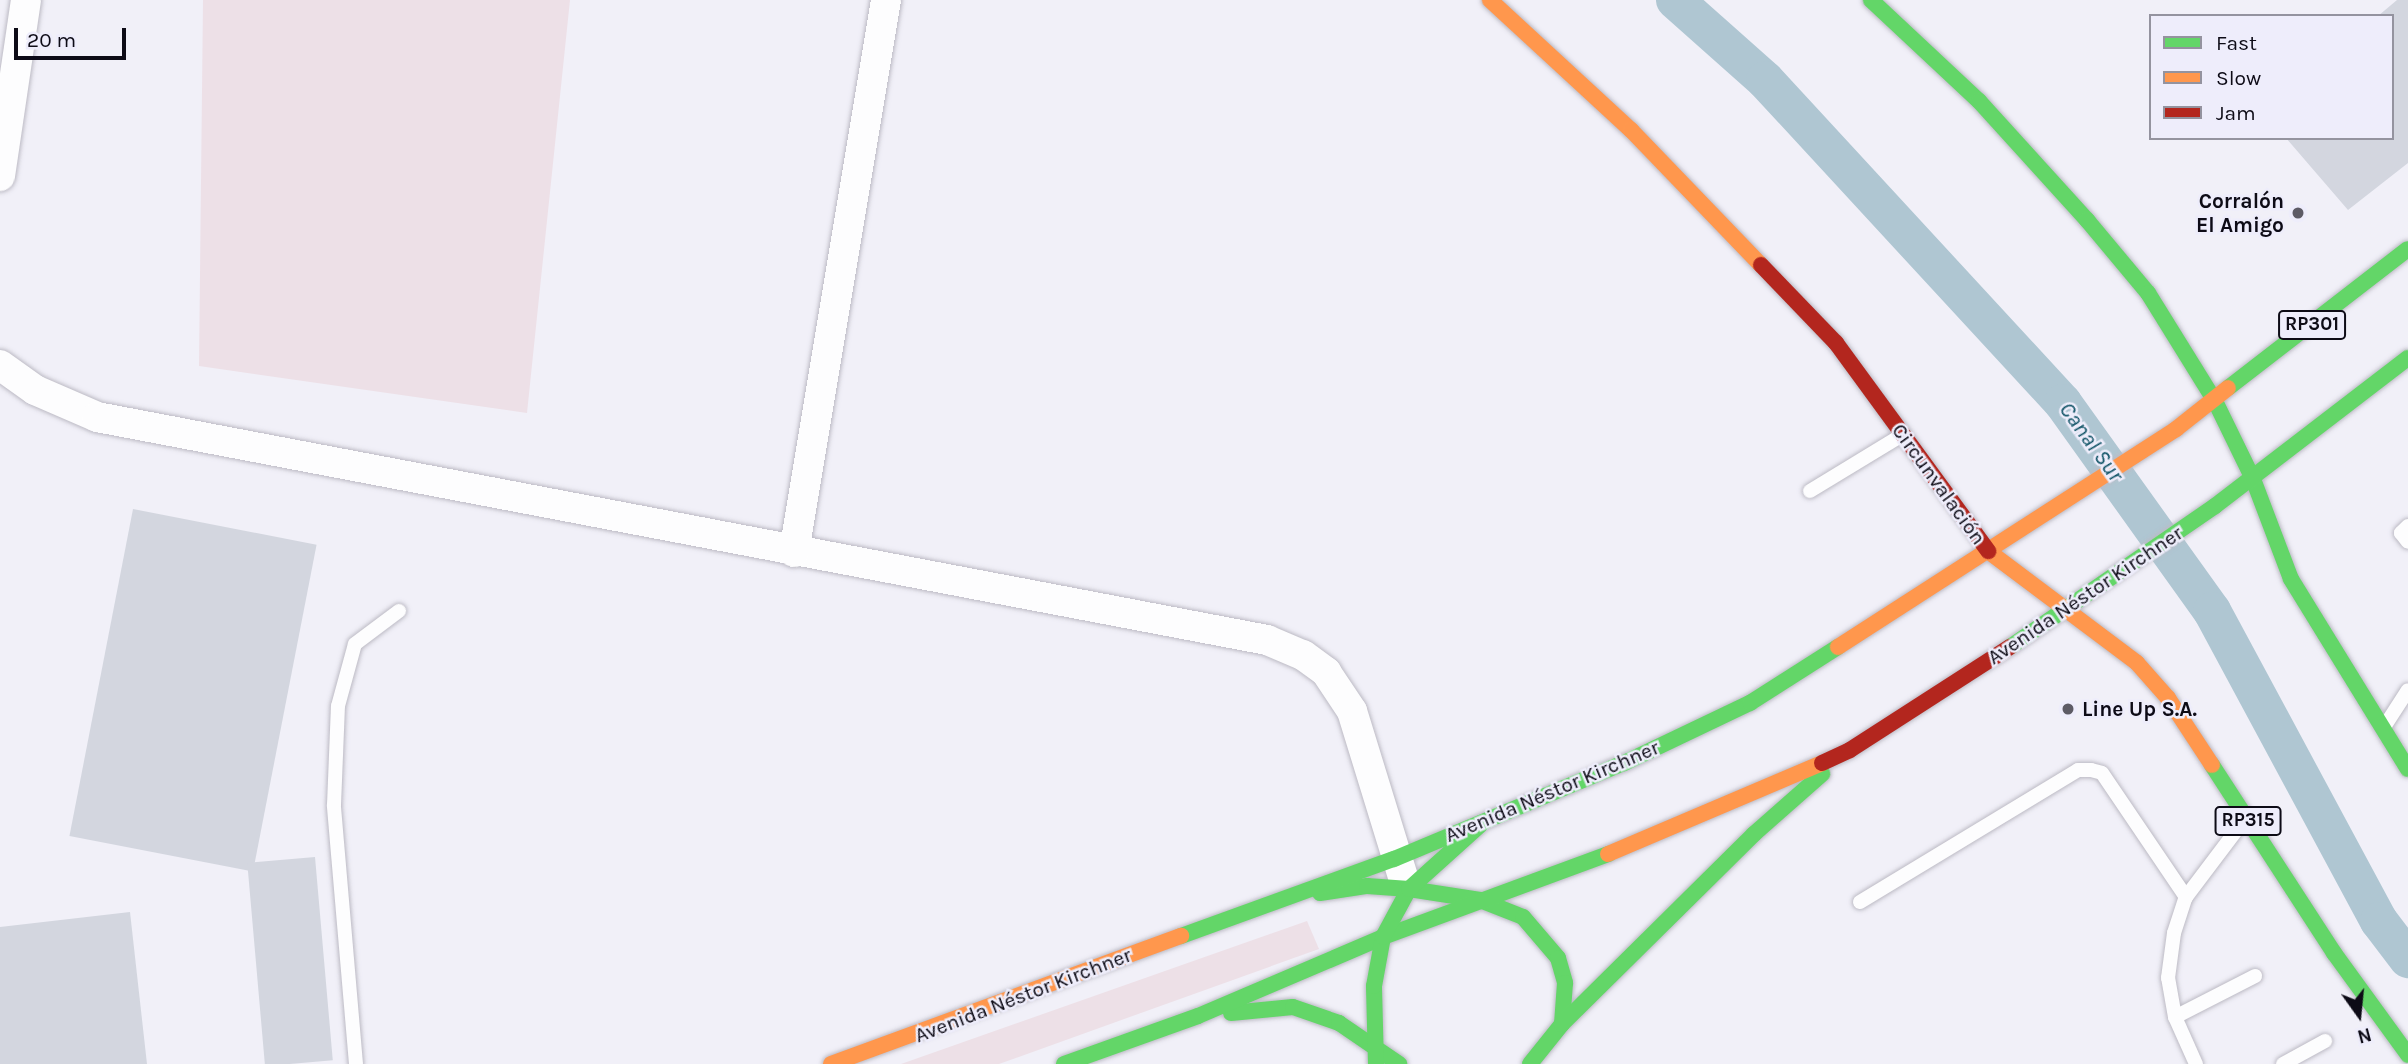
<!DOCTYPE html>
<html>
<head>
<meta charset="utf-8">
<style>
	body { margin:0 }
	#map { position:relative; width:2408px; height:1064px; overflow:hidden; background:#f1f0f8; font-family:Karla,sans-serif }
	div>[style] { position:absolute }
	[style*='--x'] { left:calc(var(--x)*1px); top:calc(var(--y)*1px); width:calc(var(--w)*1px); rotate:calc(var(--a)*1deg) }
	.green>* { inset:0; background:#ede0e7 }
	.canal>* { height:38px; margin:-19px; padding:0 19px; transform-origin:19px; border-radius:19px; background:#afc6d2 }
	.building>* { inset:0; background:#d3d6df; transform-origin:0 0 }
	.roads { filter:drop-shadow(0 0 2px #bcbac4) drop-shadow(0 0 2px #bcbac4) }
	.lane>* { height:14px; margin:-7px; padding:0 7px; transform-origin:7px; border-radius:7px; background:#fdfdfe }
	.street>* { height:30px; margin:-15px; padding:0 15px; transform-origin:15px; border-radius:15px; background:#fdfdfe }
	.fast>* { height:16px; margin:-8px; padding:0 8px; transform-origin:8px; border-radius:8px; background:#63d668 }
	.slow>* { height:16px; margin:-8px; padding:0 8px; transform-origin:8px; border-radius:8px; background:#ff974d }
	.jam>* { height:16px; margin:-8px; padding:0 8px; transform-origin:8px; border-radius:8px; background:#b3261e }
	.dots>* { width:19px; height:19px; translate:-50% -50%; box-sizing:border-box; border:4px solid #eeedfb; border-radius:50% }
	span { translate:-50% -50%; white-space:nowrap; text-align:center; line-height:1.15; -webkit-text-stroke:5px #eeedfb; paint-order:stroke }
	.shield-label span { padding:2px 5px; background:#eeedfb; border:2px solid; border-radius:5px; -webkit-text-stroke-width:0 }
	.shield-label { font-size:19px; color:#0d0b16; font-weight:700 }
	.poi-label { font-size:21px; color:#0d0b16; font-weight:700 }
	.right { translate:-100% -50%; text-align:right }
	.left { translate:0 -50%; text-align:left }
	.street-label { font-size:21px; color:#0d0b16 }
	.water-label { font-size:23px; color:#105366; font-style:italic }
	.legend { position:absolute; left:2149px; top:14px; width:245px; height:126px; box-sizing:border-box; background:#eeedfb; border:2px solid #94939f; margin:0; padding:9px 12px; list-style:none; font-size:21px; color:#0d0b16 }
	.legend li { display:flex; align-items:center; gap:14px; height:35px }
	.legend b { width:35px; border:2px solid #94939f }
	.north { position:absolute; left:2324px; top:980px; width:70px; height:70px; -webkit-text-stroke:5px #eeedfb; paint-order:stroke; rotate:165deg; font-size:19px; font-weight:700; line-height:28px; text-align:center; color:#0d0b16 }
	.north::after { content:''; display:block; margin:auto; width:24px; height:32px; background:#0d0b16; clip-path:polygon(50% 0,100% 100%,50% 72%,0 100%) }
	.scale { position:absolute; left:14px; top:28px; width:112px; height:32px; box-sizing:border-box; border:4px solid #0d0b16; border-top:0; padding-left:9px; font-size:21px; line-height:24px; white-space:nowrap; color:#0d0b16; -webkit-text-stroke:5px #eeedfb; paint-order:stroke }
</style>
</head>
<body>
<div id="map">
	<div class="green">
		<i style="clip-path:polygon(203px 0,570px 0,527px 413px,199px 366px)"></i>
		<i style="clip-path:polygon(1307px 921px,1319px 949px,999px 1064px,901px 1064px)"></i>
	</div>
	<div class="canal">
		<i style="--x:1675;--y:0;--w:120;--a:41.6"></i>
		<i style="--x:1765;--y:80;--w:439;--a:47.3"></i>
		<i style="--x:2063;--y:403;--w:256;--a:54.4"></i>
		<i style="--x:2212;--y:611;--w:352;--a:61.7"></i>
		<i style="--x:2379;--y:921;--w:48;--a:52.7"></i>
	</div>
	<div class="building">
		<i style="clip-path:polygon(2397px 0,2408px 0,2408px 163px,2348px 210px,2286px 138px,2392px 138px,2392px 16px,2378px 16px)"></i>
		<i style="left:133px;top:509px;width:187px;height:333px;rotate:11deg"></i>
		<i style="left:315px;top:857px;width:204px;height:68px;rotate:85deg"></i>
		<i style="clip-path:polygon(130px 912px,147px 1064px,0 1064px,0 927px)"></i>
	</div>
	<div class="roads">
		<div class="lane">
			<i style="--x:1810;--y:491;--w:108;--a:-31.3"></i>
			<i style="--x:2408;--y:526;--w:10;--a:135"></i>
			<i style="--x:2401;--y:533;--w:11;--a:52"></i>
			<i style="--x:2386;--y:724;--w:40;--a:-57.1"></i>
			<i style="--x:1860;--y:902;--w:255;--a:-31.2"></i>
			<i style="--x:2078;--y:770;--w:13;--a:0"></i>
			<i style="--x:2091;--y:770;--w:11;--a:15"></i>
			<i style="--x:2102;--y:773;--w:150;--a:55.9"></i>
			<i style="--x:2175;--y:1017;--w:90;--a:-27.1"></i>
			<i style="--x:356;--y:1064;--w:260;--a:-94.9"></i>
			<i style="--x:334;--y:805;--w:99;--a:-87.7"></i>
			<i style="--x:338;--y:706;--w:64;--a:-74.7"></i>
			<i style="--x:355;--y:644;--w:55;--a:-36.9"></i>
			<i style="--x:2196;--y:1064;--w:51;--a:-114.1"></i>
			<i style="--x:2175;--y:1017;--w:40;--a:-100"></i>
			<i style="--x:2168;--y:978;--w:45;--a:-82.4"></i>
			<i style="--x:2174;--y:933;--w:38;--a:-72"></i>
			<i style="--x:2186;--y:897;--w:98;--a:-52.9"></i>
			<i style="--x:2283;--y:1064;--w:48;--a:-28.7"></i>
		</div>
		<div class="street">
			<i style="--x:0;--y:176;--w:178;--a:-81.6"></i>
			<i style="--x:0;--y:365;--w:43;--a:35.5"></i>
			<i style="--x:35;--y:390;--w:68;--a:23.5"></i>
			<i style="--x:97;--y:417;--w:1191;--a:10.79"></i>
			<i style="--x:1267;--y:640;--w:39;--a:23"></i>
			<i style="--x:1303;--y:655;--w:29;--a:36"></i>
			<i style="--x:1326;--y:672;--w:47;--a:56.3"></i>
			<i style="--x:1352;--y:711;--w:174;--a:72.9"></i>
			<i style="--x:794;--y:552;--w:560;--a:-80.54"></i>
		</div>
		<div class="fast">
			<i style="--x:1871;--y:0;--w:148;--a:43.1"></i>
			<i style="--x:1979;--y:101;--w:161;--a:47.8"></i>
			<i style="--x:2087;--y:220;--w:95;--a:50.1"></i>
			<i style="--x:2148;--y:293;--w:127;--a:58.2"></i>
			<i style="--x:2228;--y:388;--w:227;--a:-37.7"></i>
			<i style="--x:2215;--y:401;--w:87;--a:64"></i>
			<i style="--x:2253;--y:479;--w:107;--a:69.2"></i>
			<i style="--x:2291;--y:579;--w:223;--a:58.4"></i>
			<i style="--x:2010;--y:647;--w:249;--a:-34.5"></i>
			<i style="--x:2215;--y:506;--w:243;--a:-37.5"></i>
			<i style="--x:2212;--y:765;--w:224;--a:57"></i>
			<i style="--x:2334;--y:953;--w:126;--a:54"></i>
			<i style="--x:1320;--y:893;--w:48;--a:-8.5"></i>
			<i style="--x:1367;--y:886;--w:42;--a:4.1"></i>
			<i style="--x:1409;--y:889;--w:72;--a:8.8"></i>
			<i style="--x:1480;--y:900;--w:46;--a:21.6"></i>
			<i style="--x:1523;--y:917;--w:54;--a:49.5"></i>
			<i style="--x:1558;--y:958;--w:26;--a:74"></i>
			<i style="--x:1565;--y:983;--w:41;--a:94.2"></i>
			<i style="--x:1562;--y:1024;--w:51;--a:128.7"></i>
			<i style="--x:1181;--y:936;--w:226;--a:-19.9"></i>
			<i style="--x:1394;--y:859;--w:249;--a:-22.7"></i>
			<i style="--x:1624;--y:763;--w:140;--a:-25.5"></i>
			<i style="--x:1750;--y:703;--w:104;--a:-32.5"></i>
			<i style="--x:1231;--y:1013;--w:62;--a:-5.5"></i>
			<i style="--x:1293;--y:1007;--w:49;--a:19.2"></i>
			<i style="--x:1339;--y:1023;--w:73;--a:34.3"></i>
			<i style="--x:1562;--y:1024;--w:270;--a:-44.7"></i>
			<i style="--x:1754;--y:834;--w:91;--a:-41.4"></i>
			<i style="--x:1064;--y:1064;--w:142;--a:-19.7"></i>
			<i style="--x:1198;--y:1016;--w:201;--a:-23.1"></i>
			<i style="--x:1383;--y:937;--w:240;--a:-20.2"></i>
			<i style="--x:1376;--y:1064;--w:78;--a:-91.5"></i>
			<i style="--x:1374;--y:986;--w:50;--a:-79.6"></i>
			<i style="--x:1383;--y:937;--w:55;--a:-61.6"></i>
			<i style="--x:1409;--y:889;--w:96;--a:-42"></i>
		</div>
		<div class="slow">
			<i style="--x:1490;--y:0;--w:192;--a:42.7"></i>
			<i style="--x:1631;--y:130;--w:187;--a:46.1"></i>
			<i style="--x:1988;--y:551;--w:186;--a:36.9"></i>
			<i style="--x:2137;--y:663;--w:47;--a:48.5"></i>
			<i style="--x:2168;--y:698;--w:80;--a:56.7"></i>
			<i style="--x:1838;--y:647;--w:402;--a:-32.8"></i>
			<i style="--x:2176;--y:429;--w:66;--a:-38.3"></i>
			<i style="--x:1608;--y:854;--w:233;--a:-23"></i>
			<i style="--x:831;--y:1064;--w:373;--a:-20.1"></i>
		</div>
		<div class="jam">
			<i style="--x:1761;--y:265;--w:108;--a:46.1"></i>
			<i style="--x:1836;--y:343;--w:258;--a:53.8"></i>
			<i style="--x:1822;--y:763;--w:31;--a:-25"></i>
			<i style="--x:1850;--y:750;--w:190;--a:-32.8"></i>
		</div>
	</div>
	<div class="dots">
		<i style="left:2298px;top:213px;background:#5d5b65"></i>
		<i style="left:2068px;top:709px;background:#5d5b65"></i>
	</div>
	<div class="shield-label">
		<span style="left:2312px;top:325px">RP301</span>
		<span style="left:2248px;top:821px">RP315</span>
	</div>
	<div class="poi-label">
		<span class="right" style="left:2284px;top:213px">Corralón<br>El Amigo</span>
		<span class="left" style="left:2082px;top:709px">Line Up S.A.</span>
	</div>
	<div class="street-label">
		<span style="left:1939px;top:484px;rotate:54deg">Circunvalación</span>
		<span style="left:2085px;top:595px;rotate:-34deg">Avenida Néstor Kirchner</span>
		<span style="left:1552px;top:791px;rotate:-23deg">Avenida Néstor Kirchner</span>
		<span style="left:1023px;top:995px;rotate:-21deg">Avenida Néstor Kirchner</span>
	</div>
	<div class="water-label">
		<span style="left:2091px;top:442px;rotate:54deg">Canal Sur</span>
	</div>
	<ul class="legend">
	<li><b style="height:9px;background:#63d668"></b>Fast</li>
	<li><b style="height:9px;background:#ff974d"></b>Slow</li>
	<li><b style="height:9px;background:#b3261e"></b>Jam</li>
	</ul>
	<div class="north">N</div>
	<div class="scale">20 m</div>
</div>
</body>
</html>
